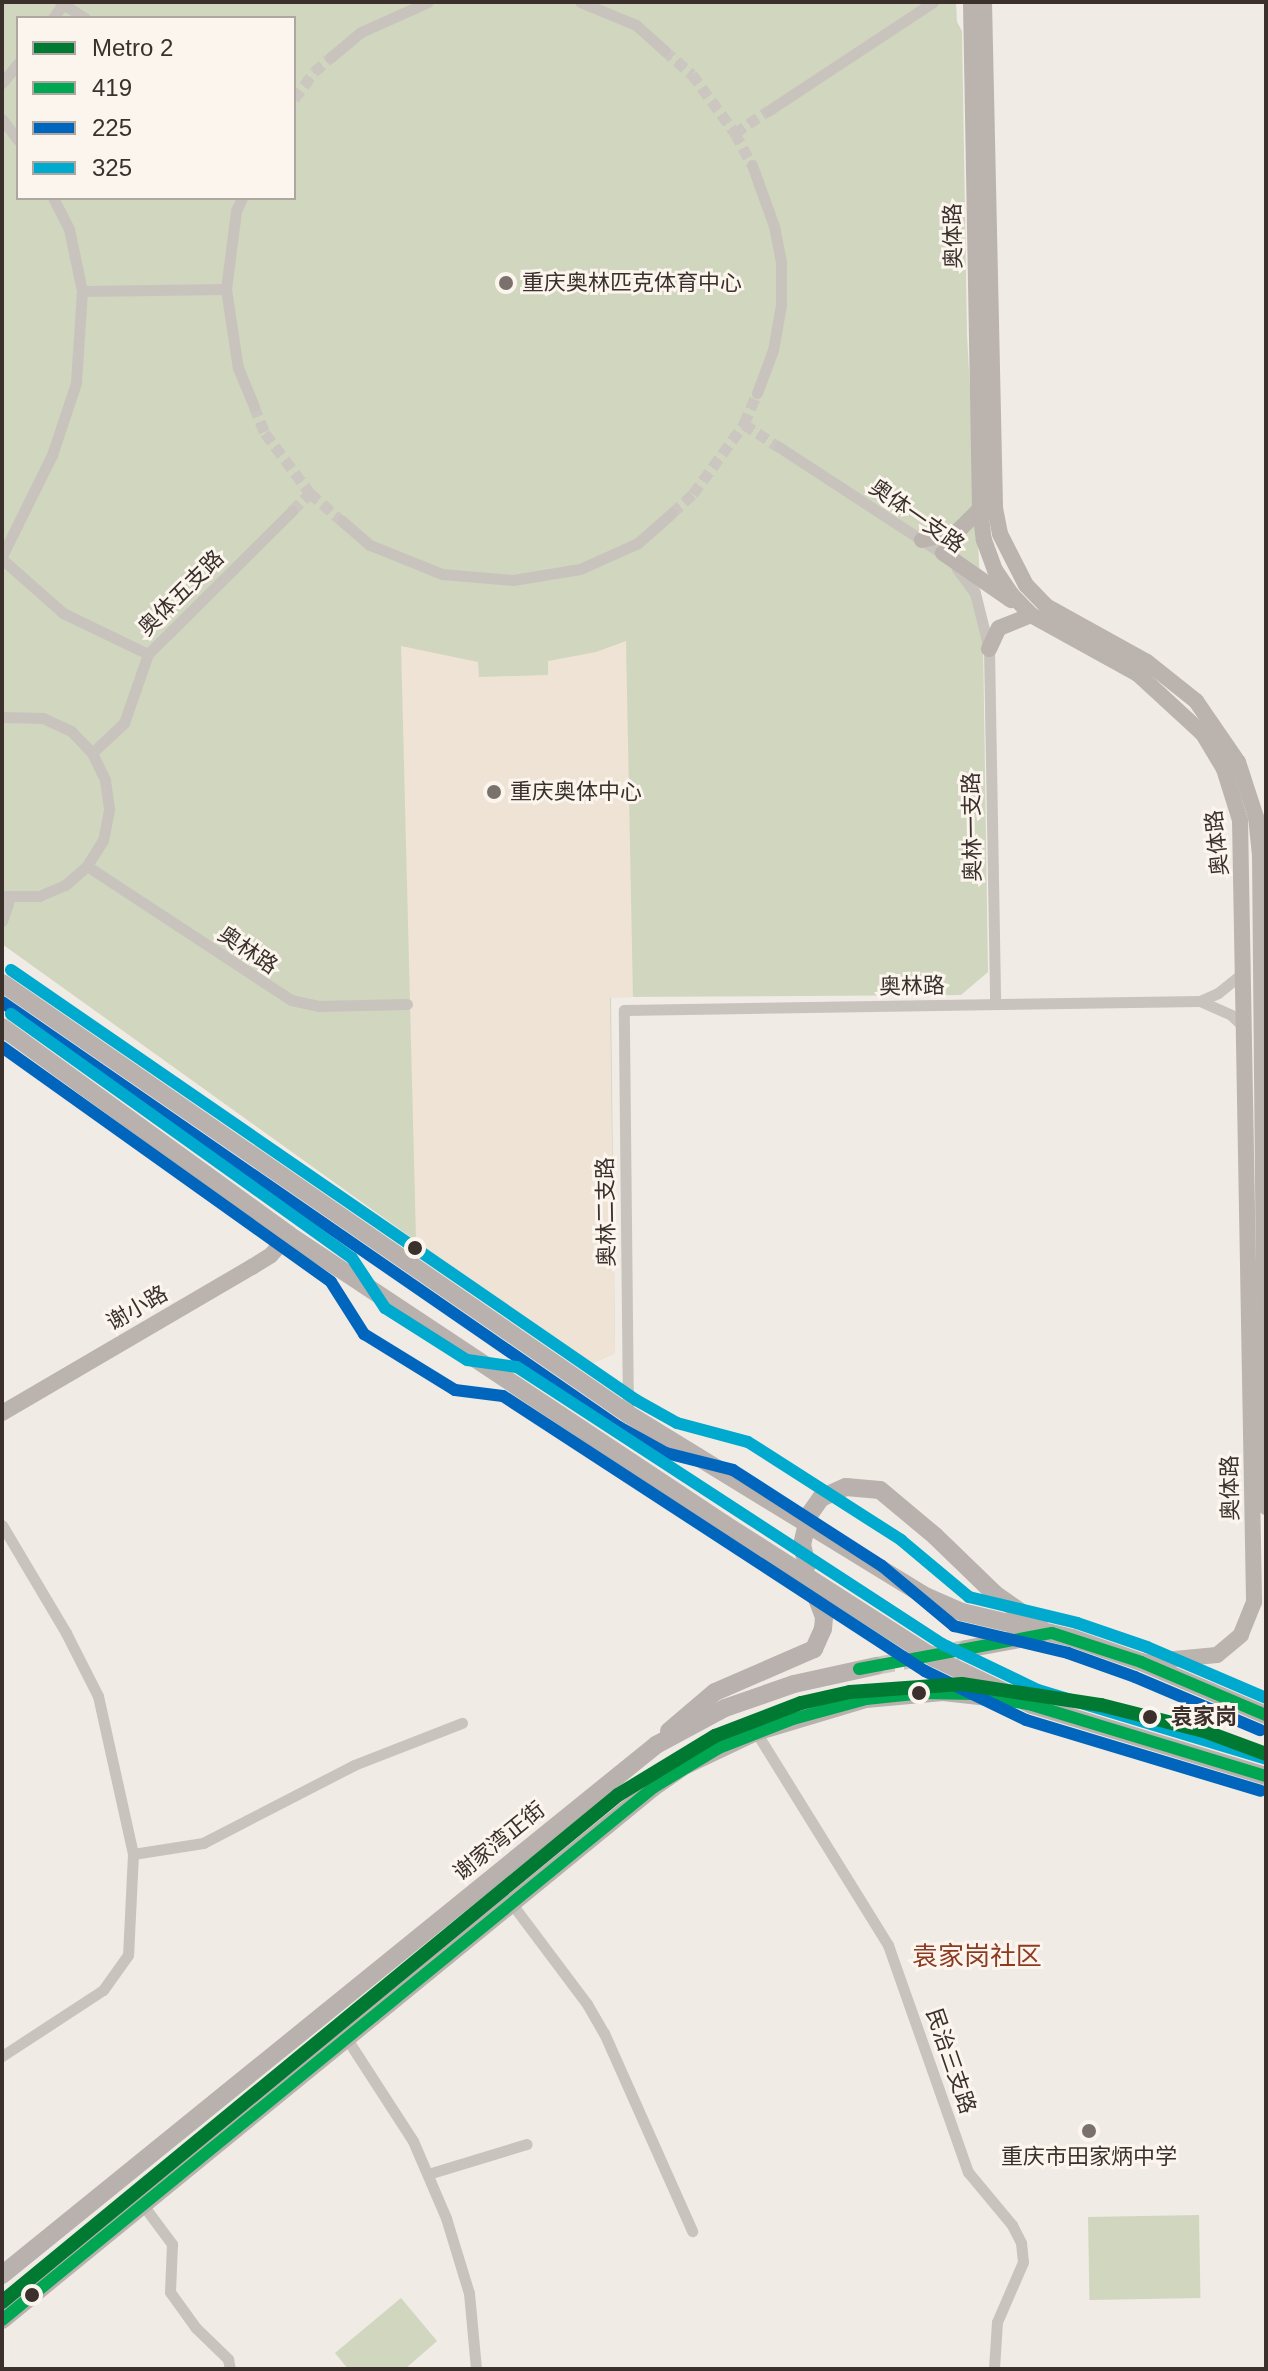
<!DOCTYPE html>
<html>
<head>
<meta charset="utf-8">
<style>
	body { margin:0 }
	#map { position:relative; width:1268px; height:2371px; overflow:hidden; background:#f0ebe5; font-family:Arial,"Noto Sans SC",sans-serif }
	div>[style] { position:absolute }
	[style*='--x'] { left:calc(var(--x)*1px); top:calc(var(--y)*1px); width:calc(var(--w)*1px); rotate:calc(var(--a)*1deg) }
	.green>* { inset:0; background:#d1d6bf; transform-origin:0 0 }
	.plaza>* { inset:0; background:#eee3d5 }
	.street-tunnel>* { height:11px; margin-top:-5.5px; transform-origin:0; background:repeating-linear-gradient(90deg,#ccc6c0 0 11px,transparent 0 16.5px) }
	.primary-tunnel>* { height:18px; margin-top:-9px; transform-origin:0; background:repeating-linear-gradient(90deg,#ccc6c0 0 18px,transparent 0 27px) }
	.street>* { height:11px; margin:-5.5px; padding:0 5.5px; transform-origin:5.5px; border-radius:5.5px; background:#c9c3be }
	.secondary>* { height:16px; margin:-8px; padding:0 8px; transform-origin:8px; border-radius:8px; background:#bab3ae }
	.primary>* { height:18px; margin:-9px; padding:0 9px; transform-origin:9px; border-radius:9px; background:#b8b1ad }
	.primary-bridge>* { height:18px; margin:-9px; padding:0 9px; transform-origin:9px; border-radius:9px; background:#b8b1ad }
	.bus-1>* { height:12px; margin:-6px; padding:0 6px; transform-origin:6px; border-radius:6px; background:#00a651 }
	.bus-2>* { height:12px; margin:-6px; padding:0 6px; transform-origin:6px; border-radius:6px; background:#0065bd }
	.bus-3>* { height:12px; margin:-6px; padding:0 6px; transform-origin:6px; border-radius:6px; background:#00a9ce }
	.metro-1>* { height:14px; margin:-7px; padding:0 7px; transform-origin:7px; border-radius:7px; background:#007a33 }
	.dots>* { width:22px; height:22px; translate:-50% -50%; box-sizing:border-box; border:4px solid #fbf5ee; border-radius:50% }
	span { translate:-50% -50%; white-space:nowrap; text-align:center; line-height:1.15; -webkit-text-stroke:6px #fbf5ee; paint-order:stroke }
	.street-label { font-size:22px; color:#3b302b }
	.poi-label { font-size:22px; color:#3b302b }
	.left { translate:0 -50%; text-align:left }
	.stop-label { font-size:22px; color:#3b302b; font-weight:700 }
	.quarter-label { font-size:26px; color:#8c3b22 }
	.frame { position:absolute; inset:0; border:4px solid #3b302b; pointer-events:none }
	.legend { position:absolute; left:16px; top:16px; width:280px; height:184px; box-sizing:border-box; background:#fbf5ee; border:2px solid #aea6a0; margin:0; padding:10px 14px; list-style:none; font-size:24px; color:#3b302b }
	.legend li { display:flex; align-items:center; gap:16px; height:40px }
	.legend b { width:40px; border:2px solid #aea6a0 }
</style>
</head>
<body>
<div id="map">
	<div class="green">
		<i style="clip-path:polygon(evenodd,2px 2px,956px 2px,957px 22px,962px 31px,967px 334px,983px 639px,988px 972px,961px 995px,611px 997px,615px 1353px,593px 1363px,416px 1241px,2px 944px,2px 2px,18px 18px,294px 18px,294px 198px,18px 198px,18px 18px)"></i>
		<i style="left:1199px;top:2215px;width:83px;height:111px;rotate:89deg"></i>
		<i style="clip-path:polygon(401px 2298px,437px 2341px,405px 2369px,348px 2369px,335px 2353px)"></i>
	</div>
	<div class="plaza">
		<i style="clip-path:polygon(626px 641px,633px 997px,610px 998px,615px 1353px,593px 1363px,416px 1241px,401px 646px,478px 662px,479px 677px,548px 675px,548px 661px,596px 652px)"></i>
	</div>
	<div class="street-tunnel">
		<i style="--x:664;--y:50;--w:37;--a:41"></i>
		<i style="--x:692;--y:74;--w:73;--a:53.9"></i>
		<i style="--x:735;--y:133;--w:36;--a:62"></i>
		<i style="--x:294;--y:99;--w:34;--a:-53"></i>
		<i style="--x:314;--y:72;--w:23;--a:-41"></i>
		<i style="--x:735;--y:133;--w:40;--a:-34"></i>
		<i style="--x:254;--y:406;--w:29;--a:68"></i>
		<i style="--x:265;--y:433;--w:75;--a:53.1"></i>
		<i style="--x:310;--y:493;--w:43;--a:41.2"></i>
		<i style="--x:744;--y:424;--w:42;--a:33.3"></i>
		<i style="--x:292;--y:511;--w:25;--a:-45"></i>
		<i style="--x:672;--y:513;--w:28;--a:-42"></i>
		<i style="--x:693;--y:494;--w:87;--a:-53.9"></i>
		<i style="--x:744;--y:424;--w:34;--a:-67"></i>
	</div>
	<div class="primary-tunnel">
		<i style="--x:876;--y:1666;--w:92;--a:-10.7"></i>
	</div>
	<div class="street">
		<i style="--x:60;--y:2;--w:30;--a:33"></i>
		<i style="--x:580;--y:2;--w:61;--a:22.3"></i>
		<i style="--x:636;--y:25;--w:38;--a:42"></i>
		<i style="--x:53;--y:18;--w:17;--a:-54"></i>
		<i style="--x:331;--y:57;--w:39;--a:-40"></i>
		<i style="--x:361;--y:32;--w:73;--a:-24.1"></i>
		<i style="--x:2;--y:83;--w:26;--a:-51"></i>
		<i style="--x:768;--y:111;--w:198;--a:-33.4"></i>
		<i style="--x:2;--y:119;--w:26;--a:53"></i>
		<i style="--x:752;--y:165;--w:65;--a:70.2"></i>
		<i style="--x:774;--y:226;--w:37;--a:79"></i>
		<i style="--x:781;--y:262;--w:43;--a:90"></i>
		<i style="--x:781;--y:305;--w:46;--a:100.1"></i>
		<i style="--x:773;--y:350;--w:46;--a:110.4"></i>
		<i style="--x:242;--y:198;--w:14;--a:115"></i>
		<i style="--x:236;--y:211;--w:79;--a:97.3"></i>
		<i style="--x:226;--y:289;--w:80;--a:81.4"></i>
		<i style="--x:238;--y:368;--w:41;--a:67.2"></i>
		<i style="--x:82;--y:291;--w:144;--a:-0.8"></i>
		<i style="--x:779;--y:447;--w:199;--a:33.1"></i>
		<i style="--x:342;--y:521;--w:37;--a:41"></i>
		<i style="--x:370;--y:545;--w:78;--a:21.9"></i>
		<i style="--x:442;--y:574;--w:71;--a:4.8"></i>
		<i style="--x:513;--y:580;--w:68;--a:-9.3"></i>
		<i style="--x:580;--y:569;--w:64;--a:-24.1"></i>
		<i style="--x:638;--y:543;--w:45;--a:-41.4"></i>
		<i style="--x:2;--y:556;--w:113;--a:-63.7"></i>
		<i style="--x:52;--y:455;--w:76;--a:-71.6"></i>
		<i style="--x:76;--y:383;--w:92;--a:-86.3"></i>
		<i style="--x:82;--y:291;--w:63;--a:-101.8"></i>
		<i style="--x:69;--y:229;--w:35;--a:-117"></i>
		<i style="--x:2;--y:559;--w:81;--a:41.5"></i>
		<i style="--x:63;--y:613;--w:94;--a:25.8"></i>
		<i style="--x:957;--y:569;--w:30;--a:53"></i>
		<i style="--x:975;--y:593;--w:58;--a:76"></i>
		<i style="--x:989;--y:649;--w:355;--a:89"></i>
		<i style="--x:2;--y:717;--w:41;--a:1.4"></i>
		<i style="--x:43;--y:718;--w:31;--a:25"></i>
		<i style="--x:71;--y:731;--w:30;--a:46"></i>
		<i style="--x:92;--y:753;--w:30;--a:64"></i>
		<i style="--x:105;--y:780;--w:30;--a:82"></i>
		<i style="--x:109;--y:810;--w:31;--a:101"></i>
		<i style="--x:103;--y:840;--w:31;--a:122"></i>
		<i style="--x:87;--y:866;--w:29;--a:139"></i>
		<i style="--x:65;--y:885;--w:28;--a:157"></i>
		<i style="--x:39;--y:896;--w:37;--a:180"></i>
		<i style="--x:92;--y:753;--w:44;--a:-43.2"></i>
		<i style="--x:124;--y:723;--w:73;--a:-70.8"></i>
		<i style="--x:148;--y:654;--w:203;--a:-44.8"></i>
		<i style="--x:87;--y:866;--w:244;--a:33.3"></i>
		<i style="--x:291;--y:1000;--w:29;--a:12"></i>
		<i style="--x:319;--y:1006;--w:88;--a:-1.3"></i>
		<i style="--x:2;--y:921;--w:24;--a:-71"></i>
		<i style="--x:1200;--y:1001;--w:20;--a:-24"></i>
		<i style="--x:1218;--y:993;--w:33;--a:-39"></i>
		<i style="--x:628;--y:1414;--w:404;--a:-90.6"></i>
		<i style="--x:624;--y:1010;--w:576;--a:-0.9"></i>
		<i style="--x:1200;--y:1001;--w:34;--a:24"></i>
		<i style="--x:1231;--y:1015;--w:18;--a:43"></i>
		<i style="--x:2;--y:1525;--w:126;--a:59.3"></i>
		<i style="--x:66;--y:1633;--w:71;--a:63.1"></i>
		<i style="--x:98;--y:1696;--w:162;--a:77.5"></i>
		<i style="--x:133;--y:1854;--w:101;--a:92.8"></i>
		<i style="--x:128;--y:1955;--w:43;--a:125.5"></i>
		<i style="--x:103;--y:1990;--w:121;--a:146.8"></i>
		<i style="--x:756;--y:1732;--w:251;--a:58.2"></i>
		<i style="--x:888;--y:1945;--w:241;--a:70.6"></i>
		<i style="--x:968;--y:2172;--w:69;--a:50.3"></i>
		<i style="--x:1012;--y:2225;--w:20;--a:63"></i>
		<i style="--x:1021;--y:2243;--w:19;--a:84"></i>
		<i style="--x:1023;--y:2262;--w:65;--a:113.4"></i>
		<i style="--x:997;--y:2322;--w:47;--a:93.7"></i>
		<i style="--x:133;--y:1854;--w:71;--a:-8.9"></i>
		<i style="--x:203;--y:1843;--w:170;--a:-27.3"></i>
		<i style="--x:354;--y:1765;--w:116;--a:-21.3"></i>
		<i style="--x:512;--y:1904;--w:125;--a:53.1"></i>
		<i style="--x:587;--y:2004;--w:34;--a:60"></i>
		<i style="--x:604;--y:2033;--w:217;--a:66"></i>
		<i style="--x:347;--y:2039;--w:121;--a:57.1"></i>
		<i style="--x:413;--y:2141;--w:84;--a:66.8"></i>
		<i style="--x:446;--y:2218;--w:78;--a:73"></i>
		<i style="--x:469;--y:2293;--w:76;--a:84.7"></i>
		<i style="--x:428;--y:2174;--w:103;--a:-16.9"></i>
		<i style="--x:143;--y:2205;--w:49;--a:53.4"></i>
		<i style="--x:172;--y:2244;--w:48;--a:92.4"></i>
		<i style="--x:170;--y:2292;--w:44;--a:54.2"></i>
		<i style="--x:196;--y:2328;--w:45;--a:44.1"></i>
		<i style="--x:228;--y:2359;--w:10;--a:79"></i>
	</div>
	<div class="secondary">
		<i style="--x:971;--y:2;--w:507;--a:88.98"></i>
		<i style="--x:980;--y:509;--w:31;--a:83"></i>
		<i style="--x:984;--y:540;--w:32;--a:70"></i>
		<i style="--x:995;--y:570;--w:30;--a:56"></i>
		<i style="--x:1012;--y:595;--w:28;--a:46"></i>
		<i style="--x:1031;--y:615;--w:122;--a:28.9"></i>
		<i style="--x:1138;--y:674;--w:88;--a:42.7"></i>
		<i style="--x:1203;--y:734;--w:41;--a:59"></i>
		<i style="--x:1224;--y:769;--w:53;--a:72.6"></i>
		<i style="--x:1240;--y:820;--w:782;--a:88.97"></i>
		<i style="--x:1254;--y:1602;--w:35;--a:112"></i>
		<i style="--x:1241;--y:1635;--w:31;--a:140"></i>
		<i style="--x:1217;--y:1655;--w:75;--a:174.7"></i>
		<i style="--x:984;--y:2;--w:506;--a:88.75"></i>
		<i style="--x:995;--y:508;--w:26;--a:79"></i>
		<i style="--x:1000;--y:534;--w:57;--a:63"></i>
		<i style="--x:1026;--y:585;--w:29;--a:46"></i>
		<i style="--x:1046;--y:606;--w:115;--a:29"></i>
		<i style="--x:1147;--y:662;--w:63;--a:38.5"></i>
		<i style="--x:1196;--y:701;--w:74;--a:55.5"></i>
		<i style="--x:1238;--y:762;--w:58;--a:71.9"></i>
		<i style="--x:1256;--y:817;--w:38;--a:84"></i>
		<i style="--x:1260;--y:855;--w:652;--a:89.47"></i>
		<i style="--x:922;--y:540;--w:36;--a:-13"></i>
		<i style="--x:957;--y:532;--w:33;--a:-45"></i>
		<i style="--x:943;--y:553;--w:83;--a:34.7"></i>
		<i style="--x:989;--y:649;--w:23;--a:-65"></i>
		<i style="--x:999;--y:628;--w:35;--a:-22"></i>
		<i style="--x:2;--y:1413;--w:290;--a:-30.3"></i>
		<i style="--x:252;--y:1267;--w:22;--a:-32"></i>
		<i style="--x:271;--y:1255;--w:27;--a:-48"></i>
	</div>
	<div class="primary">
		<i style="--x:2;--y:983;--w:760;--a:34.55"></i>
		<i style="--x:628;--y:1414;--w:346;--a:31.5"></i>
		<i style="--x:923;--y:1595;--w:43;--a:23.6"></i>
		<i style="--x:962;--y:1612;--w:113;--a:13.3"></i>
		<i style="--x:1072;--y:1638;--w:73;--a:19.2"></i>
		<i style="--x:1141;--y:1662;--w:136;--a:23"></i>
		<i style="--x:2;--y:1027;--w:354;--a:35.9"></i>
		<i style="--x:289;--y:1235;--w:524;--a:33.57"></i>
		<i style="--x:726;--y:1525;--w:247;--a:32.6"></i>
		<i style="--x:934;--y:1658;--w:109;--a:25.6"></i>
		<i style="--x:1032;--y:1705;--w:245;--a:16.9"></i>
		<i style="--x:935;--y:1536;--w:83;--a:44"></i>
		<i style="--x:995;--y:1594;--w:54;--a:35.2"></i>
		<i style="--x:966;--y:1649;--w:76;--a:-10.6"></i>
		<i style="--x:669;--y:1731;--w:60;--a:-40.3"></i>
		<i style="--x:715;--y:1692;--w:108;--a:-23.5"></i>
		<i style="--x:814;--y:1649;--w:22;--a:-66"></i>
		<i style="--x:823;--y:1629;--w:12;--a:-85"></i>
		<i style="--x:824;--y:1617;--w:26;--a:-111"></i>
		<i style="--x:815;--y:1593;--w:17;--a:-130"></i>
		<i style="--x:2;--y:2275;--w:842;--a:-39.02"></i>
		<i style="--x:656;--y:1745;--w:78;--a:-28.2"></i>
		<i style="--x:725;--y:1708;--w:73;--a:-19.2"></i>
		<i style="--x:794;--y:1684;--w:84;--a:-12.4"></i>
		<i style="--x:2;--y:2320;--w:842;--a:-39.27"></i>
		<i style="--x:654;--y:1787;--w:39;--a:-35"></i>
		<i style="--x:686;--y:1765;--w:77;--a:-25.2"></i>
		<i style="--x:756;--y:1732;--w:115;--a:-16.7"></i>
		<i style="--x:866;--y:1699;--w:77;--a:-5.2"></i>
		<i style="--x:943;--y:1692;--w:62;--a:6.4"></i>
	</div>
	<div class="primary-bridge">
		<i style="--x:807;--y:1565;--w:21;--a:-104"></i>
		<i style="--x:802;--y:1545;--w:31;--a:-77"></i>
		<i style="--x:809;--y:1515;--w:21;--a:-55"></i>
		<i style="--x:821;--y:1498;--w:27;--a:-24"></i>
		<i style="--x:846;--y:1487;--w:34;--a:5"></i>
		<i style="--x:880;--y:1490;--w:72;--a:39.9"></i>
	</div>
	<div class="bus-1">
		<i style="--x:859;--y:1669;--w:196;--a:-10.6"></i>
		<i style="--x:1052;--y:1633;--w:94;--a:18"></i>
		<i style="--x:1141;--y:1662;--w:136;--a:23"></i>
		<i style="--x:2;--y:2320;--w:842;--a:-39.27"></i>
		<i style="--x:654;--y:1787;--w:76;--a:-31"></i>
		<i style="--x:719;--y:1748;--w:79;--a:-21.4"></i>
		<i style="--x:793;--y:1719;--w:76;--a:-15.3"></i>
		<i style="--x:866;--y:1699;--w:58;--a:-5.9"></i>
		<i style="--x:924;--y:1693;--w:50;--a:1.1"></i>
		<i style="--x:974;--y:1694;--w:59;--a:10.7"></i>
		<i style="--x:1032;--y:1705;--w:245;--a:16.9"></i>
	</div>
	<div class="bus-2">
		<i style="--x:2;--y:1002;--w:749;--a:34.56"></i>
		<i style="--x:619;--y:1427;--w:54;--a:29"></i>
		<i style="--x:666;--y:1453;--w:69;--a:14.2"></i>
		<i style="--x:733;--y:1470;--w:177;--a:32.8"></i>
		<i style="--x:882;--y:1566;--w:94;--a:39.8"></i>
		<i style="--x:954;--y:1626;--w:117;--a:13.3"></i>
		<i style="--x:1068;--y:1653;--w:71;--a:19.7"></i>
		<i style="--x:1135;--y:1677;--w:136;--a:23"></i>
		<i style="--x:2;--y:1047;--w:404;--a:35.5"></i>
		<i style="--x:331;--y:1282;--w:62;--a:57.6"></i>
		<i style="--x:364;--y:1334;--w:107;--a:31.6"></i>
		<i style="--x:455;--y:1390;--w:48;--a:7.1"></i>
		<i style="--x:503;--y:1396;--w:504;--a:33.09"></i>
		<i style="--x:925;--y:1671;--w:112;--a:25.9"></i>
		<i style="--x:1026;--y:1720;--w:245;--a:16.8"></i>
	</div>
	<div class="bus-3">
		<i style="--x:11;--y:970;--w:759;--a:34.53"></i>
		<i style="--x:636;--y:1400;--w:47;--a:29.3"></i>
		<i style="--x:677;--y:1423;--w:73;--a:15"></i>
		<i style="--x:748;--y:1442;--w:182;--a:32.6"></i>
		<i style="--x:901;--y:1540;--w:89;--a:40"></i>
		<i style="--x:969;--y:1597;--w:111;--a:13.5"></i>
		<i style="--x:1077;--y:1623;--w:74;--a:18.9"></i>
		<i style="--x:1147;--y:1647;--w:129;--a:23.2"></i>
		<i style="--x:11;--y:1014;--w:419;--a:35.6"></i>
		<i style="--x:352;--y:1258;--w:60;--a:56.6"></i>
		<i style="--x:385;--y:1308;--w:97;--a:32.4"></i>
		<i style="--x:467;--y:1360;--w:50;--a:8"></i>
		<i style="--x:517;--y:1367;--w:507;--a:33.09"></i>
		<i style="--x:942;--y:1644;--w:106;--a:25.6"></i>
		<i style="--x:1038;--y:1690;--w:238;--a:16.8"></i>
	</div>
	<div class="metro-1">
		<i style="--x:2;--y:2302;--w:798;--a:-39.46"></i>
		<i style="--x:618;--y:1795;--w:114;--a:-31.3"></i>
		<i style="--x:715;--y:1736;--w:92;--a:-21"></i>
		<i style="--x:801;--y:1703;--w:50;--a:-12.7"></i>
		<i style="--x:850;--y:1692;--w:112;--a:-4.1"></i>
		<i style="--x:962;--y:1684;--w:141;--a:8.6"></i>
		<i style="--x:1101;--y:1705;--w:106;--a:14.2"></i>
		<i style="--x:1204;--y:1731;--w:66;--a:20.4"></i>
	</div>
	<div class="dots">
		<i style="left:506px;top:283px;background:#7a716c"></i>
		<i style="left:494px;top:792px;background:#7a716c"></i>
		<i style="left:415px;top:1248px;background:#3b302b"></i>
		<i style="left:919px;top:1693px;background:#3b302b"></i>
		<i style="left:1150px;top:1717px;background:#3b302b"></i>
		<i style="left:1089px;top:2131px;background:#7a716c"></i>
		<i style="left:32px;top:2295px;background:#3b302b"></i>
	</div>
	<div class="street-label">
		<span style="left:953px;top:236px;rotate:-91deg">奥体路</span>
		<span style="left:917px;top:516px;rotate:35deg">奥体一支路</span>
		<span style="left:181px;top:593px;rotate:-45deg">奥体五支路</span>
		<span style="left:972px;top:827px;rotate:-91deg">奥林一支路</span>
		<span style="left:1217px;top:843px;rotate:-96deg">奥体路</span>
		<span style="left:248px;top:950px;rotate:34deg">奥林路</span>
		<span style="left:912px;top:986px;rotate:-1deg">奥林路</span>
		<span style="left:606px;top:1212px;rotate:-91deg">奥林二支路</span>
		<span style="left:137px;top:1308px;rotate:-30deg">谢小路</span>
		<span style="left:1230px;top:1488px;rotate:-91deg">奥体路</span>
		<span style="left:499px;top:1841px;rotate:-39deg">谢家湾正街</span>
		<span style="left:951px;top:2061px;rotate:71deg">民治三支路</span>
	</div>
	<div class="poi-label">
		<span class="left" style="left:522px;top:283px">重庆奥林匹克体育中心</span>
		<span class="left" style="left:510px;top:792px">重庆奥体中心</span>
		<span style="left:1089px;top:2157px">重庆市田家炳中学</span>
	</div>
	<div class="stop-label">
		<span class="left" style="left:1171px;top:1717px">袁家岗</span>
	</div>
	<div class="quarter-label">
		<span style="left:977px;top:1957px">袁家岗社区</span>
	</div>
	<div class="frame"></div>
	<ul class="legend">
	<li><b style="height:10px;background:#007a33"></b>Metro 2</li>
	<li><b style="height:10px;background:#00a651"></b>419</li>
	<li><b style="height:10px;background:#0065bd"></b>225</li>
	<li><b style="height:10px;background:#00a9ce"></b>325</li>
	</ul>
</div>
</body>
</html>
